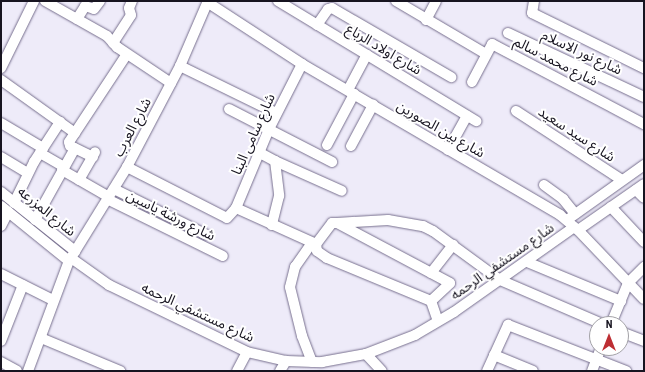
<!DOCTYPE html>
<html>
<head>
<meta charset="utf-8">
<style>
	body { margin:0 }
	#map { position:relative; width:645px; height:372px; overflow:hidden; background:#eeebf9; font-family:"Roboto Condensed","Noto Sans Arabic",sans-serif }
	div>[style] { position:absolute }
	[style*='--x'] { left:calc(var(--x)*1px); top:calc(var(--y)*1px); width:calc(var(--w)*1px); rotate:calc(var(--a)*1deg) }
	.roads { filter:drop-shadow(0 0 1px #776f8e) drop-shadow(0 0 1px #776f8e) }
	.minor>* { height:10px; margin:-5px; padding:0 5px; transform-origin:5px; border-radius:5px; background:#fff }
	span { translate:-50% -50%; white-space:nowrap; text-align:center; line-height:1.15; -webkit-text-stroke:4px #fff; paint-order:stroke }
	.street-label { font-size:14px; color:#171420 }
	.frame { position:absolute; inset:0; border:2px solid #171420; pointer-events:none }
	.north { position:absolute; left:589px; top:316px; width:40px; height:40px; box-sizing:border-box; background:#fff; border:1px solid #a2a1a6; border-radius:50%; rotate:0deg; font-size:11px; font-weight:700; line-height:16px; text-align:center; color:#171420 }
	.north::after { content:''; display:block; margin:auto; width:14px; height:18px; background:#bd2e33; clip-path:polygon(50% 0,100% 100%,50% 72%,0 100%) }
</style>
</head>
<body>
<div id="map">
	<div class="roads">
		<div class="minor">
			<i style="--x:45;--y:1;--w:71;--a:29.4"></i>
			<i style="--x:107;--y:36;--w:15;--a:48"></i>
			<i style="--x:117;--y:47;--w:65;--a:33.7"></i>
			<i style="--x:278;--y:1;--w:232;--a:31.2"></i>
			<i style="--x:396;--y:1;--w:104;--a:30.5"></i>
			<i style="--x:534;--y:1;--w:12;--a:99"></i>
			<i style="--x:532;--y:13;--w:125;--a:26.2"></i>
			<i style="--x:207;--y:2;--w:113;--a:33.1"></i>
			<i style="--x:302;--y:64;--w:299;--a:30.3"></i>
			<i style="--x:560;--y:215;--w:23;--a:40"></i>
			<i style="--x:578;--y:230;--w:95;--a:46.3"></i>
			<i style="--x:77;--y:19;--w:15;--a:-58"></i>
			<i style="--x:85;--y:6;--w:9;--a:18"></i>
			<i style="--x:94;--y:9;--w:10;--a:-53"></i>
			<i style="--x:426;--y:20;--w:21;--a:-62"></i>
			<i style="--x:317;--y:25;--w:19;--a:-55"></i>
			<i style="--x:328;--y:9;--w:4;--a:-14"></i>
			<i style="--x:332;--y:8;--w:138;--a:30.1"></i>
			<i style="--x:508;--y:33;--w:150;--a:25.2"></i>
			<i style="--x:113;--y:43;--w:33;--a:-57"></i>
			<i style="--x:131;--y:15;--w:7;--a:-106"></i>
			<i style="--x:129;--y:8;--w:8;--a:-67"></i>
			<i style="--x:180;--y:66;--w:107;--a:26.1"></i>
			<i style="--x:1;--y:68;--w:75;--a:-63.8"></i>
			<i style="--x:1;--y:80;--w:91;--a:35.6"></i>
			<i style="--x:472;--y:82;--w:43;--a:-62.2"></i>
			<i style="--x:492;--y:44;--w:172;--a:27.8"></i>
			<i style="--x:348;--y:90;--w:40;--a:-62"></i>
			<i style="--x:229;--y:109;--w:116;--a:27.2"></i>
			<i style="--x:516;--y:111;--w:126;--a:33.1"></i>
			<i style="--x:1;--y:123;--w:49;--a:30.8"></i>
			<i style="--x:327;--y:145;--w:58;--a:-62.1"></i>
			<i style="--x:351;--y:146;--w:47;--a:-61.8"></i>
			<i style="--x:448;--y:150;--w:39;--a:-61"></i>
			<i style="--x:40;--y:153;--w:28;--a:30"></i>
			<i style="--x:260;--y:153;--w:17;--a:28"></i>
			<i style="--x:275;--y:161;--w:35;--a:83"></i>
			<i style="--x:279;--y:196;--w:30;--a:104"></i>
			<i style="--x:1;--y:157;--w:31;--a:31"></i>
			<i style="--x:93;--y:157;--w:25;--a:-154"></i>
			<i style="--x:70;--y:146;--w:4;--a:-104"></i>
			<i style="--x:69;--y:142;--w:105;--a:-56.6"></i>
			<i style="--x:275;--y:161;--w:73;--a:24.1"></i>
			<i style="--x:127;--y:167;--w:112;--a:27"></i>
			<i style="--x:227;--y:218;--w:13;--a:-48"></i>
			<i style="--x:236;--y:208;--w:86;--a:-67.3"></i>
			<i style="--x:269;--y:129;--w:73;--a:-63.1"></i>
			<i style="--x:62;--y:170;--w:54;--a:29.9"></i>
			<i style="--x:79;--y:180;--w:32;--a:-60"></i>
			<i style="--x:544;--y:185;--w:24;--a:36"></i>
			<i style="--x:563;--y:199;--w:19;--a:51"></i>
			<i style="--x:114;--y:189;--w:102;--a:26.3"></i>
			<i style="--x:636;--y:190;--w:11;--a:45"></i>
			<i style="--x:1;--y:192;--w:95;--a:38.6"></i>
			<i style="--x:107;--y:199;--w:129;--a:26.2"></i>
			<i style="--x:14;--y:203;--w:46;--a:-64"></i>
			<i style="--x:34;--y:162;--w:48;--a:-57"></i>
			<i style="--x:1;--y:206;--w:87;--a:39"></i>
			<i style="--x:611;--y:207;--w:48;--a:46.7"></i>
			<i style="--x:236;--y:208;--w:88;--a:24.2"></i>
			<i style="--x:35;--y:220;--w:82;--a:-60.9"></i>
			<i style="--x:567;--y:220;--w:95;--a:-35.5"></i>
			<i style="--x:337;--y:223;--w:51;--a:-3.4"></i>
			<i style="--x:388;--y:220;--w:36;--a:10"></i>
			<i style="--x:423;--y:226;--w:11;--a:27"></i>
			<i style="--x:433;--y:231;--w:83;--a:36.2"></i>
			<i style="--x:500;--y:280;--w:111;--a:23.3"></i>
			<i style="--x:1;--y:226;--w:16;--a:-63"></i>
			<i style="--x:578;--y:230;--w:80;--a:-34.9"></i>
			<i style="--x:71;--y:258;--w:47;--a:35.4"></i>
			<i style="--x:109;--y:285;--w:153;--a:25.9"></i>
			<i style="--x:247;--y:352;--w:40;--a:13"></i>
			<i style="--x:286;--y:361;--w:36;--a:2"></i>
			<i style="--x:322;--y:362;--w:45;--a:-10.3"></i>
			<i style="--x:366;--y:354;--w:53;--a:-21.2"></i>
			<i style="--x:415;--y:335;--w:45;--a:-30.5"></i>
			<i style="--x:454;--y:312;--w:147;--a:-35.3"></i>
			<i style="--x:527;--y:262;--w:102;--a:22.5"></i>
			<i style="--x:431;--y:273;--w:36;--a:-52"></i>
			<i style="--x:1;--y:274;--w:58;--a:26.6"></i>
			<i style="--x:431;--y:301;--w:26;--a:-43"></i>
			<i style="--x:450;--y:283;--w:128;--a:-152"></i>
			<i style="--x:337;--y:223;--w:5;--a:180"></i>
			<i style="--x:332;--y:223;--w:26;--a:127"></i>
			<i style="--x:316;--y:244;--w:7;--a:82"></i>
			<i style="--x:317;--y:251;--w:12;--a:35"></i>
			<i style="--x:327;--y:258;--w:113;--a:22.5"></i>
			<i style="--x:431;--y:301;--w:21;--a:71"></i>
			<i style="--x:611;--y:324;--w:44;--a:-67.5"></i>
			<i style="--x:628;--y:283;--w:23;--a:-45"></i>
			<i style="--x:621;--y:332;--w:25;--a:21"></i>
			<i style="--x:41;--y:338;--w:86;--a:22.7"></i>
			<i style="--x:1;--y:341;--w:60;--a:-68.6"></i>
			<i style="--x:366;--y:354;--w:23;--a:47"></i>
			<i style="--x:494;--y:355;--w:42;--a:22.3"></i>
			<i style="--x:1;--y:362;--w:18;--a:29"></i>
			<i style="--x:312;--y:362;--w:28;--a:-111"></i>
			<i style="--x:302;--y:336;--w:50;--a:-103.8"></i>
			<i style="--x:290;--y:287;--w:21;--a:-76"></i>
			<i style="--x:295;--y:267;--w:29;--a:-55"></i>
			<i style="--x:28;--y:371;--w:117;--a:-69.6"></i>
			<i style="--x:69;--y:261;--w:110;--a:-58.3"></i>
			<i style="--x:127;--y:167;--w:114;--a:-62.3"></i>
			<i style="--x:180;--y:66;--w:71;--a:-66.7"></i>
			<i style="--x:237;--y:371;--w:21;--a:-62"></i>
			<i style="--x:280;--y:371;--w:12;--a:-59"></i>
			<i style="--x:487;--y:371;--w:51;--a:-65.5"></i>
			<i style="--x:508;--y:325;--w:127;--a:21.3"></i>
			<i style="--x:592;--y:371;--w:25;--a:-69"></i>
		</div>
	</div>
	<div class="street-label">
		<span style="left:384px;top:49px;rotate:31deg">شارع اولاد الرباع</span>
		<span style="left:582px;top:52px;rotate:25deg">شارع نور الاسلام</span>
		<span style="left:556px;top:61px;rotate:27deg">شارع محمد سالم</span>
		<span style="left:132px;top:127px;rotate:-62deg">شارع العرب</span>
		<span style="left:441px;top:129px;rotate:30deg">شارع بين الصورين</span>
		<span style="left:253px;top:134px;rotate:-66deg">شارع سامى البنا</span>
		<span style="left:577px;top:134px;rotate:33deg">شارع سيد سعيد</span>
		<span style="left:47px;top:211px;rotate:39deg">شارع المزرعه</span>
		<span style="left:171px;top:215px;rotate:26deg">شارع ورشة ياسين</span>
		<span style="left:502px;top:261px;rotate:-35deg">شارع مستشفي الرحمه</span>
		<span style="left:198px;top:312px;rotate:25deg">شارع مستشفي الرحمه</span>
	</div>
	<div class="frame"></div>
	<div class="north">N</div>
</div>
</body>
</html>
